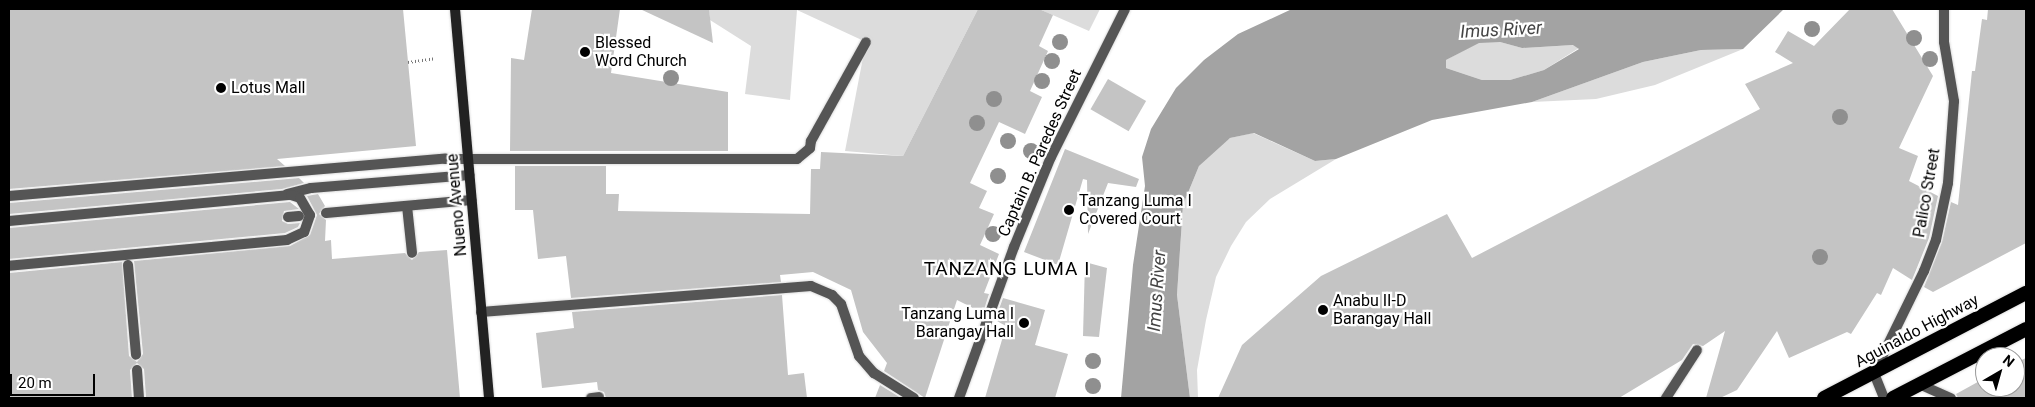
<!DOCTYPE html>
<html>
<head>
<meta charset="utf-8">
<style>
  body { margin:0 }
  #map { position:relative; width:2035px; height:407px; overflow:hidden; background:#fff; font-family:Roboto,sans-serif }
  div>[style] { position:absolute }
  .green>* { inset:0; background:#dcdcdc }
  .water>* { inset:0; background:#a3a3a3 }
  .building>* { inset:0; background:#c4c4c4; transform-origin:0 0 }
  .path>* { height:3px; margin-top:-1.5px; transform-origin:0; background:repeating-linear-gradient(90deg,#777 0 1px,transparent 0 3.5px) }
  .roads { filter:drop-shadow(0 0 1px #dbdbdb) drop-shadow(0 0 1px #dbdbdb) }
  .service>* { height:10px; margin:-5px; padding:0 5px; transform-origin:5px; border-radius:5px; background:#555 }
  .minor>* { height:10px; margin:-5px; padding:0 5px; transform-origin:5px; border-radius:5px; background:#555 }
  .tertiary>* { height:10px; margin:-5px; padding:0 5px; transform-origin:5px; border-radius:5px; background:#555 }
  .secondary>* { height:10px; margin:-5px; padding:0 5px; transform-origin:5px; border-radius:5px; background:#222 }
  .trunk>* { height:14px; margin:-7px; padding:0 7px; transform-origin:7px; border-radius:7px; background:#000 }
  .trees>* { width:16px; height:16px; margin:-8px; border-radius:50%; background:#8f8f8f }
  .dots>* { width:14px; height:14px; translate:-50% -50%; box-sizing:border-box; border:2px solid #fff; border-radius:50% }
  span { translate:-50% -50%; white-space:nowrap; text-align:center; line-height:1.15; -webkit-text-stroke:4.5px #fff; paint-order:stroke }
  .poi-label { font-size:16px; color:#000 }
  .left { translate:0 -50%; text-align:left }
  .right { translate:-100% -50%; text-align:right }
  .street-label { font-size:16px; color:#000 }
  .water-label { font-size:18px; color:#444; font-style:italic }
  .quarter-label { font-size:19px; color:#000; letter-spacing:1px }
  .frame { position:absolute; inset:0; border:10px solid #000; pointer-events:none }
  .north { position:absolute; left:1975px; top:347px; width:50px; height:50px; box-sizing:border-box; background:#fff; border:1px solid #999; border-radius:50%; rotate:38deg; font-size:14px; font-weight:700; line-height:20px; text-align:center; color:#000 }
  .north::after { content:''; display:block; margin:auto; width:18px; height:22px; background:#000; clip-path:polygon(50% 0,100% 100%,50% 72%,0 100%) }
  .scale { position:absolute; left:10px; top:374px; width:85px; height:22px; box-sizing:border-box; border:2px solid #000; border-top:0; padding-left:6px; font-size:15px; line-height:18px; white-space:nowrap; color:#000; -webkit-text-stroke:4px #fff; paint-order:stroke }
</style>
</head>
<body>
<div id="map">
  <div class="green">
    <div style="clip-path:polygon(709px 9px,978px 9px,903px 156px,845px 151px,866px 42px,797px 10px,790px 100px,745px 94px,751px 46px,710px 20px)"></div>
    <div style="clip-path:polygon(1039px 9px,1100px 9px,1089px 31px)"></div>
    <div style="clip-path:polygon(1479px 42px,1500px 42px,1522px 48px,1574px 45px,1579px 48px,1544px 70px,1510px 80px,1482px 80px,1446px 68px,1446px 60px)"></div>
    <div style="clip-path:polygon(1743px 49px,1655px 85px,1596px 99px,1532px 102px,1643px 62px,1701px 50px)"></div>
    <div style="clip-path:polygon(1253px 133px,1315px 161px,1336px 159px,1270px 199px,1246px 222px,1231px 246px,1216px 277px,1206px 320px,1197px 370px,1198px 398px,1190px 398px,1177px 295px,1183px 205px,1199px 166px,1214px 149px,1230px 138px)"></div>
  </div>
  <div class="water">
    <div style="clip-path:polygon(evenodd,1292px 9px,1784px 9px,1743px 49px,1701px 50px,1643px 62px,1532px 102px,1432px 120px,1336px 159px,1315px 161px,1254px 133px,1230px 138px,1199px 166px,1183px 205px,1177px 295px,1190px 398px,1121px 398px,1133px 265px,1145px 186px,1142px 157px,1151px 129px,1176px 88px,1204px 60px,1238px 34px,1292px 9px,1500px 42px,1522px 48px,1573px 45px,1579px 49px,1544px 70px,1510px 80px,1482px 80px,1446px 68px,1446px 60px,1479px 43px,1500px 42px)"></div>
  </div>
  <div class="building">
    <div style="clip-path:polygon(9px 9px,403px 9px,416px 146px,277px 159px,285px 166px,9px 189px)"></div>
    <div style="clip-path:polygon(532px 9px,620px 9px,611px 73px,728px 92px,728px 151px,510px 151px,511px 58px,524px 60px)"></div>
    <div style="clip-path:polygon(640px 9px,709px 9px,713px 43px)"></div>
    <div style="clip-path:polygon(978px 9px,1039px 9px,1053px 15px,1039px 46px,1048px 51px,1030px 91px,1042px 97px,1025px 134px,999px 122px,970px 183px,987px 191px,979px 208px,994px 214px,980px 245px,999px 254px,984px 293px,989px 294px,983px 313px,957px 300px,925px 398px,884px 371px,887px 363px,863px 332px,851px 290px,813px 272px,780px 275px,781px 282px,571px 298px,566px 256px,538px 259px,533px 210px,515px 210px,515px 166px,606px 166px,606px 194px,619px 194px,618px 211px,810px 214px,811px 169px,820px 169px,821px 152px,903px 156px)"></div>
    <div style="clip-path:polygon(1850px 9px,1892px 9px,1933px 76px,1899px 148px,1918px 156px,1909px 181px,1938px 196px,1929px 238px,1912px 280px,1893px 268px,1881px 295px,1877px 293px,1851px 334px,1847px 332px,1789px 358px,1777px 331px,1737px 390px,1720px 398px,1706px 398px,1725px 331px,1703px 346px,1693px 344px,1682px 360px,1619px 398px,1218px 398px,1242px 345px,1321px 276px,1447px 214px,1472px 258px,1760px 109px,1745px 84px,1793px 63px,1775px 52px,1788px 31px,1814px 46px)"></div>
    <div style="clip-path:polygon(1988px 9px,2026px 9px,2026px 243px,1933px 292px,1924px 287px,1942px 242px,1951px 202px,1958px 205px,1972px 71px,1975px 71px,1982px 19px,1987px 20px)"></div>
    <div style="left:1108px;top:79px;width:44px;height:35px;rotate:30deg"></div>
    <div style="clip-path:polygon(1065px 149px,1139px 179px,1136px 187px,1108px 183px,1088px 234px,1087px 180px,1083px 179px,1058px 265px,1024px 252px)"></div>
    <div style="clip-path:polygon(299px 178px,304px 183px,282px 189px,9px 214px,9px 203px)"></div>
    <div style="clip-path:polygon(318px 194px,325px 206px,319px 214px,326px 220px,325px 241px,331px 240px,332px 259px,405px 253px,412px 260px,419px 252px,447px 250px,460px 398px,146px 398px,144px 369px,137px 363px,130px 370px,132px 398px,9px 398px,9px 273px,122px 262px,129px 356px,137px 362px,143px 354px,134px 261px,290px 246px,310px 235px,317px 215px,307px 196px)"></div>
    <div style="clip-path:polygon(290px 202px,299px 209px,284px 211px,282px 221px,288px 224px,300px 223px,298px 227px,285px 233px,9px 259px,9px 228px)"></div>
    <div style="clip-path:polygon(1085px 262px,1107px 268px,1099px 337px,1083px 336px)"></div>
    <div style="clip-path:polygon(782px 295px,788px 375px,804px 373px,807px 398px,606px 398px,604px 392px,598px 390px,597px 382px,542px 388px,536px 333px,574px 328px,572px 312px)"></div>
    <div style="clip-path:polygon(1003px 298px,1045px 310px,1035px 345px,1068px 354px,1055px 398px,985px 398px,1006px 326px,995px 320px)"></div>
    <div style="clip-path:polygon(2026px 358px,2026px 398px,1958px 398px,1956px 394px,1985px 378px,1985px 387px,2015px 387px,2015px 363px)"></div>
    <div style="clip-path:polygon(880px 385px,901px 398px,875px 398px)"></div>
  </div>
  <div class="path">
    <div style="left:408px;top:62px;width:27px;rotate:-8deg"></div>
  </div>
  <div class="roads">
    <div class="service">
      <div style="left:287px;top:194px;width:25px;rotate:-14deg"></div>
      <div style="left:311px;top:188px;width:159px;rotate:-4.7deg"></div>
      <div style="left:9px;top:196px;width:438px;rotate:-4.9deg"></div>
      <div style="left:445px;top:159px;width:352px"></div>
      <div style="left:797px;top:159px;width:17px;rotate:-40deg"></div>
      <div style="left:810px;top:148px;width:7px;rotate:-82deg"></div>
      <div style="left:811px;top:141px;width:113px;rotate:-60.9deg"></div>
      <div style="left:407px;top:206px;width:47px;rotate:83.9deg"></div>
      <div style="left:326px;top:213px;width:146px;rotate:-5.1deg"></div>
      <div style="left:288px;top:217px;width:11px;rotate:-5deg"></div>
      <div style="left:9px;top:221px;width:283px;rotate:-5.3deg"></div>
      <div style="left:291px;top:195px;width:9px;rotate:18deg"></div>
      <div style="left:300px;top:198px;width:20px;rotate:60deg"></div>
      <div style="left:310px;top:215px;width:18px;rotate:109deg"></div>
      <div style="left:304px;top:232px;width:19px;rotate:155deg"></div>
      <div style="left:287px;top:240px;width:279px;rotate:174.7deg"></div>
      <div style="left:128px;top:265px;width:90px;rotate:84.9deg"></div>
      <div style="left:481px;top:312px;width:331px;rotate:-4.5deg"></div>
      <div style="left:811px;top:286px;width:23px;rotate:23deg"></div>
      <div style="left:832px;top:295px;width:13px;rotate:45deg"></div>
      <div style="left:841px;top:304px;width:55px;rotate:70.9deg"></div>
      <div style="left:859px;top:356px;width:23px;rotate:49deg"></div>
      <div style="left:874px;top:373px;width:47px;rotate:32deg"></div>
      <div style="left:137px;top:370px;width:28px;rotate:86deg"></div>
      <div style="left:1919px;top:384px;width:35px;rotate:24deg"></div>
      <div style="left:591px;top:398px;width:8px;rotate:-7deg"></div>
      <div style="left:1666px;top:398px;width:57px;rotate:-57.1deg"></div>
    </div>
    <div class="minor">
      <div style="left:959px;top:398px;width:161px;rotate:-70deg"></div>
      <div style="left:1014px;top:247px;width:97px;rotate:-67.7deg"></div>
      <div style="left:1051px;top:157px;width:165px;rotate:-63.4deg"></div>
    </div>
    <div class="tertiary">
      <div style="left:1884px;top:398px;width:27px;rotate:-112deg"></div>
      <div style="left:1874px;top:373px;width:114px;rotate:-63.9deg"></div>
      <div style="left:1924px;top:271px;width:33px;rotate:-69deg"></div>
      <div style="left:1936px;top:240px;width:58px;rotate:-78.1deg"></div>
      <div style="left:1948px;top:183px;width:82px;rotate:-85.8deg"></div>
      <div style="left:1954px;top:101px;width:60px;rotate:-99.6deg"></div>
      <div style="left:1944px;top:42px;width:33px;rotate:-90deg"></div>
    </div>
    <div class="secondary">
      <div style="left:455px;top:9px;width:390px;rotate:85deg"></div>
    </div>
    <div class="trunk">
      <div style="left:1824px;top:398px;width:228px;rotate:-27.5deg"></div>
      <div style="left:1893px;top:398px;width:150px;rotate:-27.4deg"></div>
    </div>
  </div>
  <div class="trees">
    <div style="left:1812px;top:29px"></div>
    <div style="left:1914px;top:38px"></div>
    <div style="left:1060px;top:42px"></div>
    <div style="left:1930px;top:59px"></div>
    <div style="left:1052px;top:61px"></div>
    <div style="left:671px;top:78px"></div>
    <div style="left:1042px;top:81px"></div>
    <div style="left:994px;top:99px"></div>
    <div style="left:1840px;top:117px"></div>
    <div style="left:977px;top:123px"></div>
    <div style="left:1008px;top:141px"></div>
    <div style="left:1031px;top:151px"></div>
    <div style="left:998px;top:176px"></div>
    <div style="left:993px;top:234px"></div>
    <div style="left:1820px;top:257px"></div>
    <div style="left:1093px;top:361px"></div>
    <div style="left:1093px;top:386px"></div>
  </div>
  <div class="dots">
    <div style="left:585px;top:52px;background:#000"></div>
    <div style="left:221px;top:88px;background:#000"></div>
    <div style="left:1069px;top:210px;background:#000"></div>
    <div style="left:1323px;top:310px;background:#000"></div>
    <div style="left:1024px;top:323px;background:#000"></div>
  </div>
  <div class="poi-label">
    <span class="left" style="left:595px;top:52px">Blessed<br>Word Church</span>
    <span class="left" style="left:231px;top:88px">Lotus Mall</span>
    <span class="left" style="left:1079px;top:210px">Tanzang Luma I<br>Covered Court</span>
    <span class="left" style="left:1333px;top:310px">Anabu II-D<br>Barangay Hall</span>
    <span class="right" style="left:1014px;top:323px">Tanzang Luma I<br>Barangay Hall</span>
  </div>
  <div class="street-label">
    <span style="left:1040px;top:153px;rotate:-66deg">Captain B. Paredes Street</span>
    <span style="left:1927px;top:193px;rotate:-80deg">Palico Street</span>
    <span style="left:457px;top:205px;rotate:-95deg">Nueno Avenue</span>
    <span style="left:1917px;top:331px;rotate:-28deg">Aguinaldo Highway</span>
  </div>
  <div class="water-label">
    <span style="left:1501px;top:30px;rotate:-3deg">Imus River</span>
    <span style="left:1157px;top:291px;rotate:-86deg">Imus River</span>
  </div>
  <div class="quarter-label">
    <span style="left:1007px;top:269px">TANZANG LUMA I</span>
  </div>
  <div class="frame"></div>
  <div class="north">N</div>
  <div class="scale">20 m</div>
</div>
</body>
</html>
